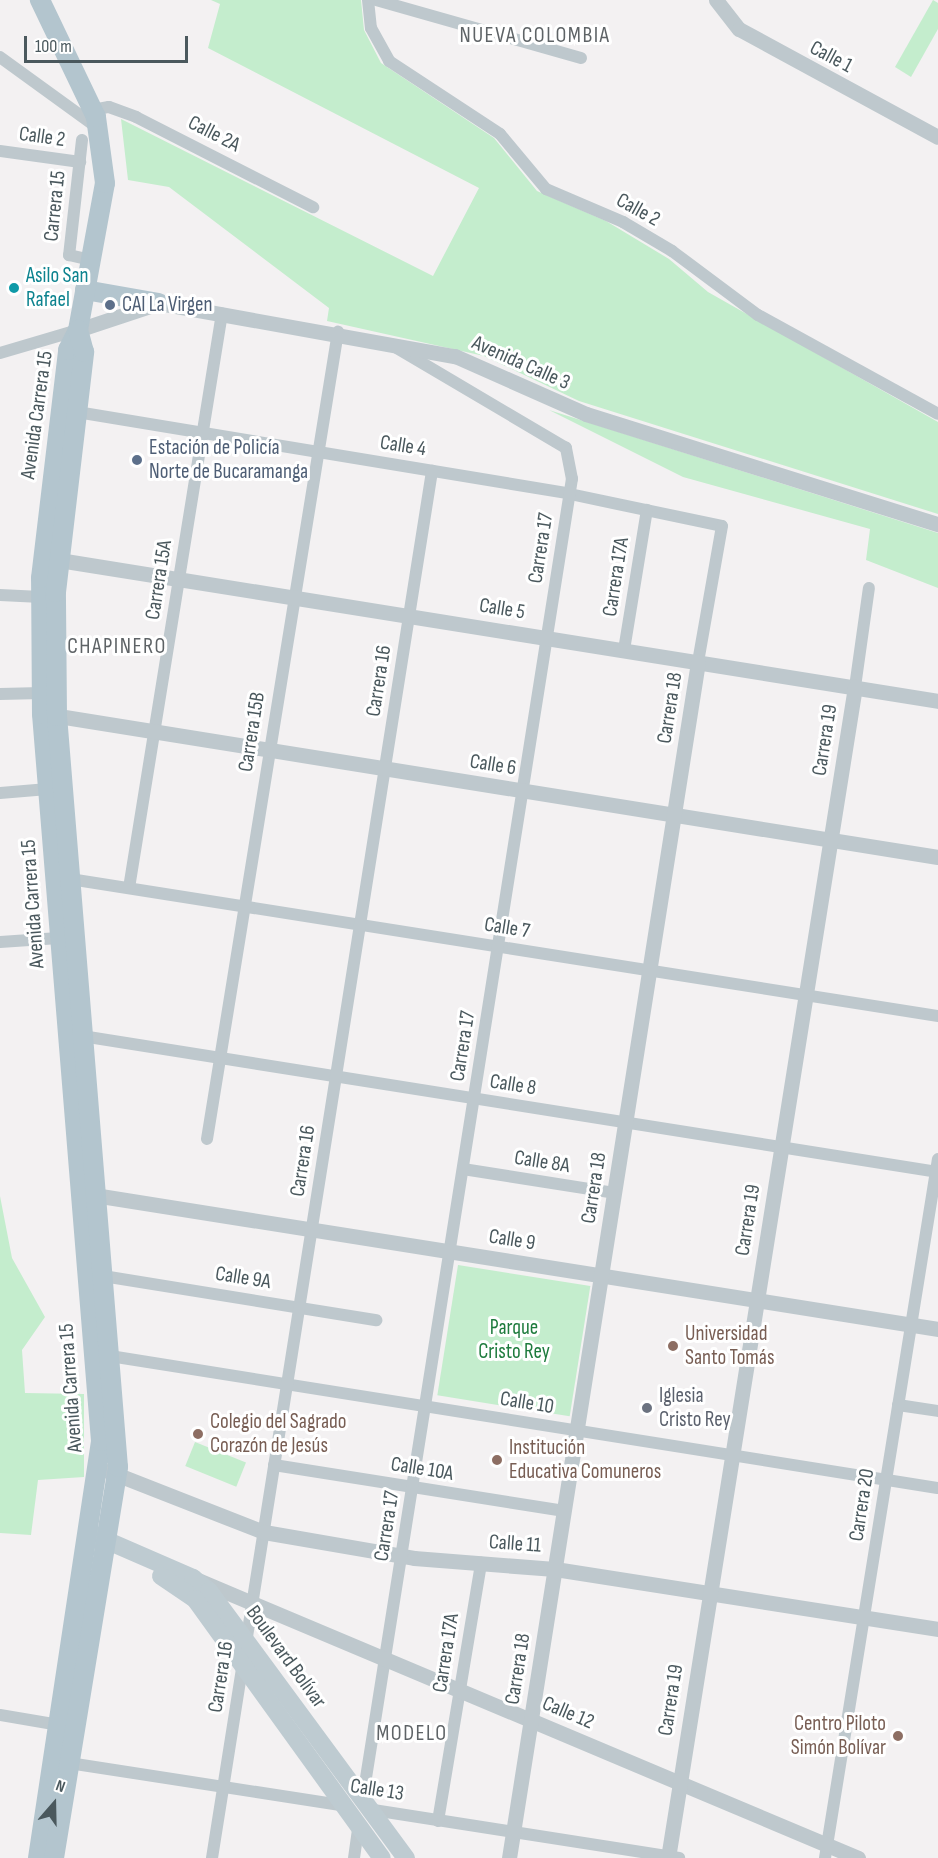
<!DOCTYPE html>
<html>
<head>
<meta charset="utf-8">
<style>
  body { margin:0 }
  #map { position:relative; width:938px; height:1858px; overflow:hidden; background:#f3f1f2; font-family:"Sofia Sans Condensed",sans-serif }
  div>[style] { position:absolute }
  .green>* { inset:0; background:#c4edcd; transform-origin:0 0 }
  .minor>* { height:12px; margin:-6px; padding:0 6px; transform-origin:6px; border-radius:6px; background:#bec8cd }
  .tertiary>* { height:15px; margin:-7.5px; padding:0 7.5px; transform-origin:7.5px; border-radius:7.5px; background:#bec8cd }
  .secondary>* { height:18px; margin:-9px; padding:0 9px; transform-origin:9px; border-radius:9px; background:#becbd1 }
  .primary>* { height:20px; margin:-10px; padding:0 10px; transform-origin:10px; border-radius:10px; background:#b3c5ce }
  .dots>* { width:16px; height:16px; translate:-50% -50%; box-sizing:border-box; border:3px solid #fff; border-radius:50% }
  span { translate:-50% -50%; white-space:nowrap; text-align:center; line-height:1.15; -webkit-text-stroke:6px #fff; paint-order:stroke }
  .street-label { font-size:21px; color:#4a585d }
  .culture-label { font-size:21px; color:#0d838f }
  .left { translate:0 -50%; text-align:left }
  .service-label { font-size:21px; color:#4e5e75 }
  .park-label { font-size:21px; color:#1e7b3d }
  .education-label { font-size:21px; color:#785e54 }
  .right { translate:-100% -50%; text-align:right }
  .worship-label { font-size:21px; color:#5b616d }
  .neighbourhood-label { font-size:22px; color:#5e6366; letter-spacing:1.5px }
  .north { position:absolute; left:24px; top:1774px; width:60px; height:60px; -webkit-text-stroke:4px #fff; paint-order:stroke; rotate:20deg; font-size:16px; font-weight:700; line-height:24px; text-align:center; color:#4a585d }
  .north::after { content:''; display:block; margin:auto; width:21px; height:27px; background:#4a585d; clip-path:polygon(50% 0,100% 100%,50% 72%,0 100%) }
  .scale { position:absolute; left:24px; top:36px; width:164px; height:27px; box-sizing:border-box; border:3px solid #4a585d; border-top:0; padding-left:8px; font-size:18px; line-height:21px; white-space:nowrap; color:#4a585d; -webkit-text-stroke:4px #fff; paint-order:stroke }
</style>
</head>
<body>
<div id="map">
  <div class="green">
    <div style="clip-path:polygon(211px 0,361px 0,364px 30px,381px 63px,494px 138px,537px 191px,606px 221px,669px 259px,708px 292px,938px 422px,938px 514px,579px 401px,484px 356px,327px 321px,329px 308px,169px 187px,128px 180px,121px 119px,433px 276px,479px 188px,208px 48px,220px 4px)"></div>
    <div style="clip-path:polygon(933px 0,938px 3px,938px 29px,911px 77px,895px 67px)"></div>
    <div style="clip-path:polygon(549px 410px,938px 533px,938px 588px,866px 560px,870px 529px,683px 477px)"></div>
    <div style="clip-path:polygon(0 1196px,12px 1258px,45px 1317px,22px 1350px,25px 1393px,84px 1394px,84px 1477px,38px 1480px,31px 1535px,0 1533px)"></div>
    <div style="left:458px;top:1265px;width:134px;height:132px;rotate:9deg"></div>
    <div style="left:195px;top:1442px;width:55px;height:26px;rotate:22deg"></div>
  </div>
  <div class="minor">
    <div style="left:368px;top:0;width:28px;rotate:84deg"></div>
    <div style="left:371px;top:28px;width:38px;rotate:61deg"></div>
    <div style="left:389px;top:61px;width:133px;rotate:33.3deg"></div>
    <div style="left:500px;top:134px;width:72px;rotate:50.1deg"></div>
    <div style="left:546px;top:189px;width:84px;rotate:23.2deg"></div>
    <div style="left:623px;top:222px;width:57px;rotate:30.6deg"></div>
    <div style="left:672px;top:251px;width:107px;rotate:36.7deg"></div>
    <div style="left:758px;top:315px;width:205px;rotate:28.8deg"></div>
    <div style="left:376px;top:0;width:213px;rotate:15.8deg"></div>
    <div style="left:0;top:57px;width:122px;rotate:36deg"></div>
    <div style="left:93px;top:110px;width:16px;rotate:-11deg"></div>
    <div style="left:109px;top:107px;width:29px;rotate:20deg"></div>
    <div style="left:136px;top:117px;width:199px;rotate:27deg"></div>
    <div style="left:82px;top:140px;width:116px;rotate:96.4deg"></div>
    <div style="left:69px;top:255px;width:23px;rotate:13deg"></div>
    <div style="left:0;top:151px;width:81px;rotate:7.8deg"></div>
    <div style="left:0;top:353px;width:81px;rotate:-16.4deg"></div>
    <div style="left:77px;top:412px;width:500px;rotate:9.4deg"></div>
    <div style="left:570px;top:494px;width:155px;rotate:11.9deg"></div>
    <div style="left:722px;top:526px;width:138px;rotate:100deg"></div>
    <div style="left:0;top:595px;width:41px;rotate:2.8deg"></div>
    <div style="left:624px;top:650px;width:142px;rotate:-80.7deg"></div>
    <div style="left:855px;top:687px;width:100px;rotate:-82deg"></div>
    <div style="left:0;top:694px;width:42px;rotate:-1.4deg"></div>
    <div style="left:0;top:793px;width:48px;rotate:-4.8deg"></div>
    <div style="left:70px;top:879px;width:879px;rotate:8.97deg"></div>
    <div style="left:129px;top:888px;width:582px;rotate:-80.81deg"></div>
    <div style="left:0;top:942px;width:59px;rotate:-3.9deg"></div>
    <div style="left:82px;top:1036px;width:867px;rotate:9.03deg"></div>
    <div style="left:207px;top:1139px;width:818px;rotate:-80.78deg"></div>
    <div style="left:463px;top:1169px;width:153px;rotate:9deg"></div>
    <div style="left:103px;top:1276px;width:277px;rotate:9.2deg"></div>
    <div style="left:110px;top:1356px;width:838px;rotate:9.06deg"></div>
    <div style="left:898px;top:1405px;width:40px;rotate:8.5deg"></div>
    <div style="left:274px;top:1465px;width:294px;rotate:9deg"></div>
    <div style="left:246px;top:1643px;width:1187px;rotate:-80.98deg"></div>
    <div style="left:0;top:1715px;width:60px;rotate:9.6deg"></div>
    <div style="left:69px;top:1763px;width:281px;rotate:8.8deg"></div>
    <div style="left:362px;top:1803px;width:1341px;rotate:-80.99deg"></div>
    <div style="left:572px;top:479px;width:32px;rotate:-101deg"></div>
    <div style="left:566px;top:448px;width:196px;rotate:-149.4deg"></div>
    <div style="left:367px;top:1809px;width:316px;rotate:8.9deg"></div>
    <div style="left:438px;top:1821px;width:262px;rotate:-80.5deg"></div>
    <div style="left:212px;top:1858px;width:197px;rotate:-81deg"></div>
    <div style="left:354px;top:1858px;width:34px;rotate:-82deg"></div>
    <div style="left:825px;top:1858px;width:708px;rotate:-80.82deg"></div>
  </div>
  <div class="tertiary">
    <div style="left:716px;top:0;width:37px;rotate:52deg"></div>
    <div style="left:739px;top:29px;width:226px;rotate:28.5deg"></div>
    <div style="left:78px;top:330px;width:85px;rotate:-18.4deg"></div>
    <div style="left:159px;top:303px;width:301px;rotate:10.2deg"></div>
    <div style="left:455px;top:356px;width:143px;rotate:23.9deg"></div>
    <div style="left:586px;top:414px;width:369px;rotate:17.4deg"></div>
    <div style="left:59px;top:560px;width:890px;rotate:9.11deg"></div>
    <div style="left:46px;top:714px;width:903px;rotate:9.11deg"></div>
    <div style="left:88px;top:1194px;width:861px;rotate:9.02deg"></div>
    <div style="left:108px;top:1471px;width:168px;rotate:21.4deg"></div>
    <div style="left:264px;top:1532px;width:152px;rotate:9.8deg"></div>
    <div style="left:414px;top:1558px;width:141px;rotate:4.5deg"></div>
    <div style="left:555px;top:1569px;width:388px;rotate:8.9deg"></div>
    <div style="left:200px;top:1581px;width:714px;rotate:22.83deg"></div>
    <div style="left:509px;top:1858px;width:1211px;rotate:-81.02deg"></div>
    <div style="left:668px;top:1858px;width:1186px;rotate:-80.93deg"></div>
  </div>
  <div class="secondary">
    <div style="left:94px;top:1535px;width:108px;rotate:23.5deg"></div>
    <div style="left:193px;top:1578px;width:21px;rotate:39deg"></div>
    <div style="left:209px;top:1591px;width:332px;rotate:53.6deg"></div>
    <div style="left:161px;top:1576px;width:41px;rotate:34.1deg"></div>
    <div style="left:195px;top:1599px;width:319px;rotate:54.2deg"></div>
  </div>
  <div class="primary">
    <div style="left:85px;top:290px;width:75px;rotate:10deg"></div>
    <div style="left:38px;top:1858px;width:422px;rotate:-81.4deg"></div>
    <div style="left:101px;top:1441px;width:729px;rotate:-94.64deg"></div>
    <div style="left:42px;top:714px;width:136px;rotate:-90.4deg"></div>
    <div style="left:41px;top:578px;width:230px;rotate:-83.2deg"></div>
    <div style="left:68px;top:350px;width:22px;rotate:-63deg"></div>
    <div style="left:78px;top:330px;width:149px;rotate:-79.6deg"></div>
    <div style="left:105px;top:183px;width:67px;rotate:-97.8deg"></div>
    <div style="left:96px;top:117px;width:130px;rotate:-115.6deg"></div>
    <div style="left:54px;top:1858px;width:396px;rotate:-80.7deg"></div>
    <div style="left:118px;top:1467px;width:753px;rotate:-94.64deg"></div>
    <div style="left:57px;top:716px;width:124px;rotate:-90.5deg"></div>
    <div style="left:56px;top:592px;width:242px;rotate:-83.3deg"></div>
    <div style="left:84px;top:352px;width:23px;rotate:-105deg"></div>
  </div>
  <div class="dots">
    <div style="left:14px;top:288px;background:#0f9aa8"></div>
    <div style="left:110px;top:305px;background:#5c6f8a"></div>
    <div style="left:137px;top:460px;background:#5c6f8a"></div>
    <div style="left:673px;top:1346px;background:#8d6e63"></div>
    <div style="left:647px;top:1408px;background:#6b7280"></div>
    <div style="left:198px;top:1434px;background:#8d6e63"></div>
    <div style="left:497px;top:1460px;background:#8d6e63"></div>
    <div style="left:898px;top:1736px;background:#8d6e63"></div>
  </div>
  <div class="street-label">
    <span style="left:831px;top:57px;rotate:28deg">Calle 1</span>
    <span style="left:214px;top:134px;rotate:27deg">Calle 2A</span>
    <span style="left:42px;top:137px;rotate:8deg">Calle 2</span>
    <span style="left:55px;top:206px;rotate:-84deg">Carrera 15</span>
    <span style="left:638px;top:210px;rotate:29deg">Calle 2</span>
    <span style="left:521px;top:363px;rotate:24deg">Avenida Calle 3</span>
    <span style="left:37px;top:415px;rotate:-82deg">Avenida Carrera 15</span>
    <span style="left:403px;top:446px;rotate:9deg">Calle 4</span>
    <span style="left:541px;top:548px;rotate:-81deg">Carrera 17</span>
    <span style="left:616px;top:577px;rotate:-81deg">Carrera 17A</span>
    <span style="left:159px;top:580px;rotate:-81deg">Carrera 15A</span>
    <span style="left:502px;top:609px;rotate:9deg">Calle 5</span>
    <span style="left:379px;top:681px;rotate:-81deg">Carrera 16</span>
    <span style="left:670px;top:708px;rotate:-81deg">Carrera 18</span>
    <span style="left:252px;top:732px;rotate:-81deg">Carrera 15B</span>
    <span style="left:825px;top:740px;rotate:-81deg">Carrera 19</span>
    <span style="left:493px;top:765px;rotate:9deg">Calle 6</span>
    <span style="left:33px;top:904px;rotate:-94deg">Avenida Carrera 15</span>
    <span style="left:507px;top:928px;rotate:9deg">Calle 7</span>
    <span style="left:463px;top:1046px;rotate:-81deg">Carrera 17</span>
    <span style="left:513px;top:1085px;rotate:9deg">Calle 8</span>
    <span style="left:303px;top:1161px;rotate:-81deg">Carrera 16</span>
    <span style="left:542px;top:1162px;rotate:9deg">Calle 8A</span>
    <span style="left:594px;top:1188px;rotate:-81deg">Carrera 18</span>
    <span style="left:748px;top:1220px;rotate:-81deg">Carrera 19</span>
    <span style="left:512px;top:1240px;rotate:9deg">Calle 9</span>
    <span style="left:243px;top:1278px;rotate:9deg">Calle 9A</span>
    <span style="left:71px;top:1388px;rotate:-94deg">Avenida Carrera 15</span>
    <span style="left:527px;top:1403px;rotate:9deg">Calle 10</span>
    <span style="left:422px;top:1469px;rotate:9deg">Calle 10A</span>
    <span style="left:862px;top:1505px;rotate:-81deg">Carrera 20</span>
    <span style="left:387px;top:1526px;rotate:-81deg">Carrera 17</span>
    <span style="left:515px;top:1544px;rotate:4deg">Calle 11</span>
    <span style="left:446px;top:1653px;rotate:-81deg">Carrera 17A</span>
    <span style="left:286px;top:1657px;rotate:54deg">Boulevard Bolívar</span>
    <span style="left:518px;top:1669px;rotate:-81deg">Carrera 18</span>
    <span style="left:221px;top:1677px;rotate:-81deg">Carrera 16</span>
    <span style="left:671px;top:1700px;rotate:-81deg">Carrera 19</span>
    <span style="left:568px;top:1713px;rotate:23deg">Calle 12</span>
    <span style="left:377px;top:1790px;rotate:9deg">Calle 13</span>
  </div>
  <div class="culture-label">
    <span class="left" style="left:26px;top:288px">Asilo San<br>Rafael</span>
  </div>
  <div class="service-label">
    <span class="left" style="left:122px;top:305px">CAI La Virgen</span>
    <span class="left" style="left:149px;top:460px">Estación de Policía<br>Norte de Bucaramanga</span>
  </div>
  <div class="park-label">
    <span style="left:514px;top:1340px">Parque<br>Cristo Rey</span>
  </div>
  <div class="education-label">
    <span class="left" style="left:685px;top:1346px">Universidad<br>Santo Tomás</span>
    <span class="left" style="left:210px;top:1434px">Colegio del Sagrado<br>Corazón de Jesús</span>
    <span class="left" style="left:509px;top:1460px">Institución<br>Educativa Comuneros</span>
    <span class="right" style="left:886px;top:1736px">Centro Piloto<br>Simón Bolívar</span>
  </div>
  <div class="worship-label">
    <span class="left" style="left:659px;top:1408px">Iglesia<br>Cristo Rey</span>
  </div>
  <div class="neighbourhood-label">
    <span style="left:535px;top:36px">NUEVA COLOMBIA</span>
    <span style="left:117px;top:647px">CHAPINERO</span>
    <span style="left:412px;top:1734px">MODELO</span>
  </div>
  <div class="north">N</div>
  <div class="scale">100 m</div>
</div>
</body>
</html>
